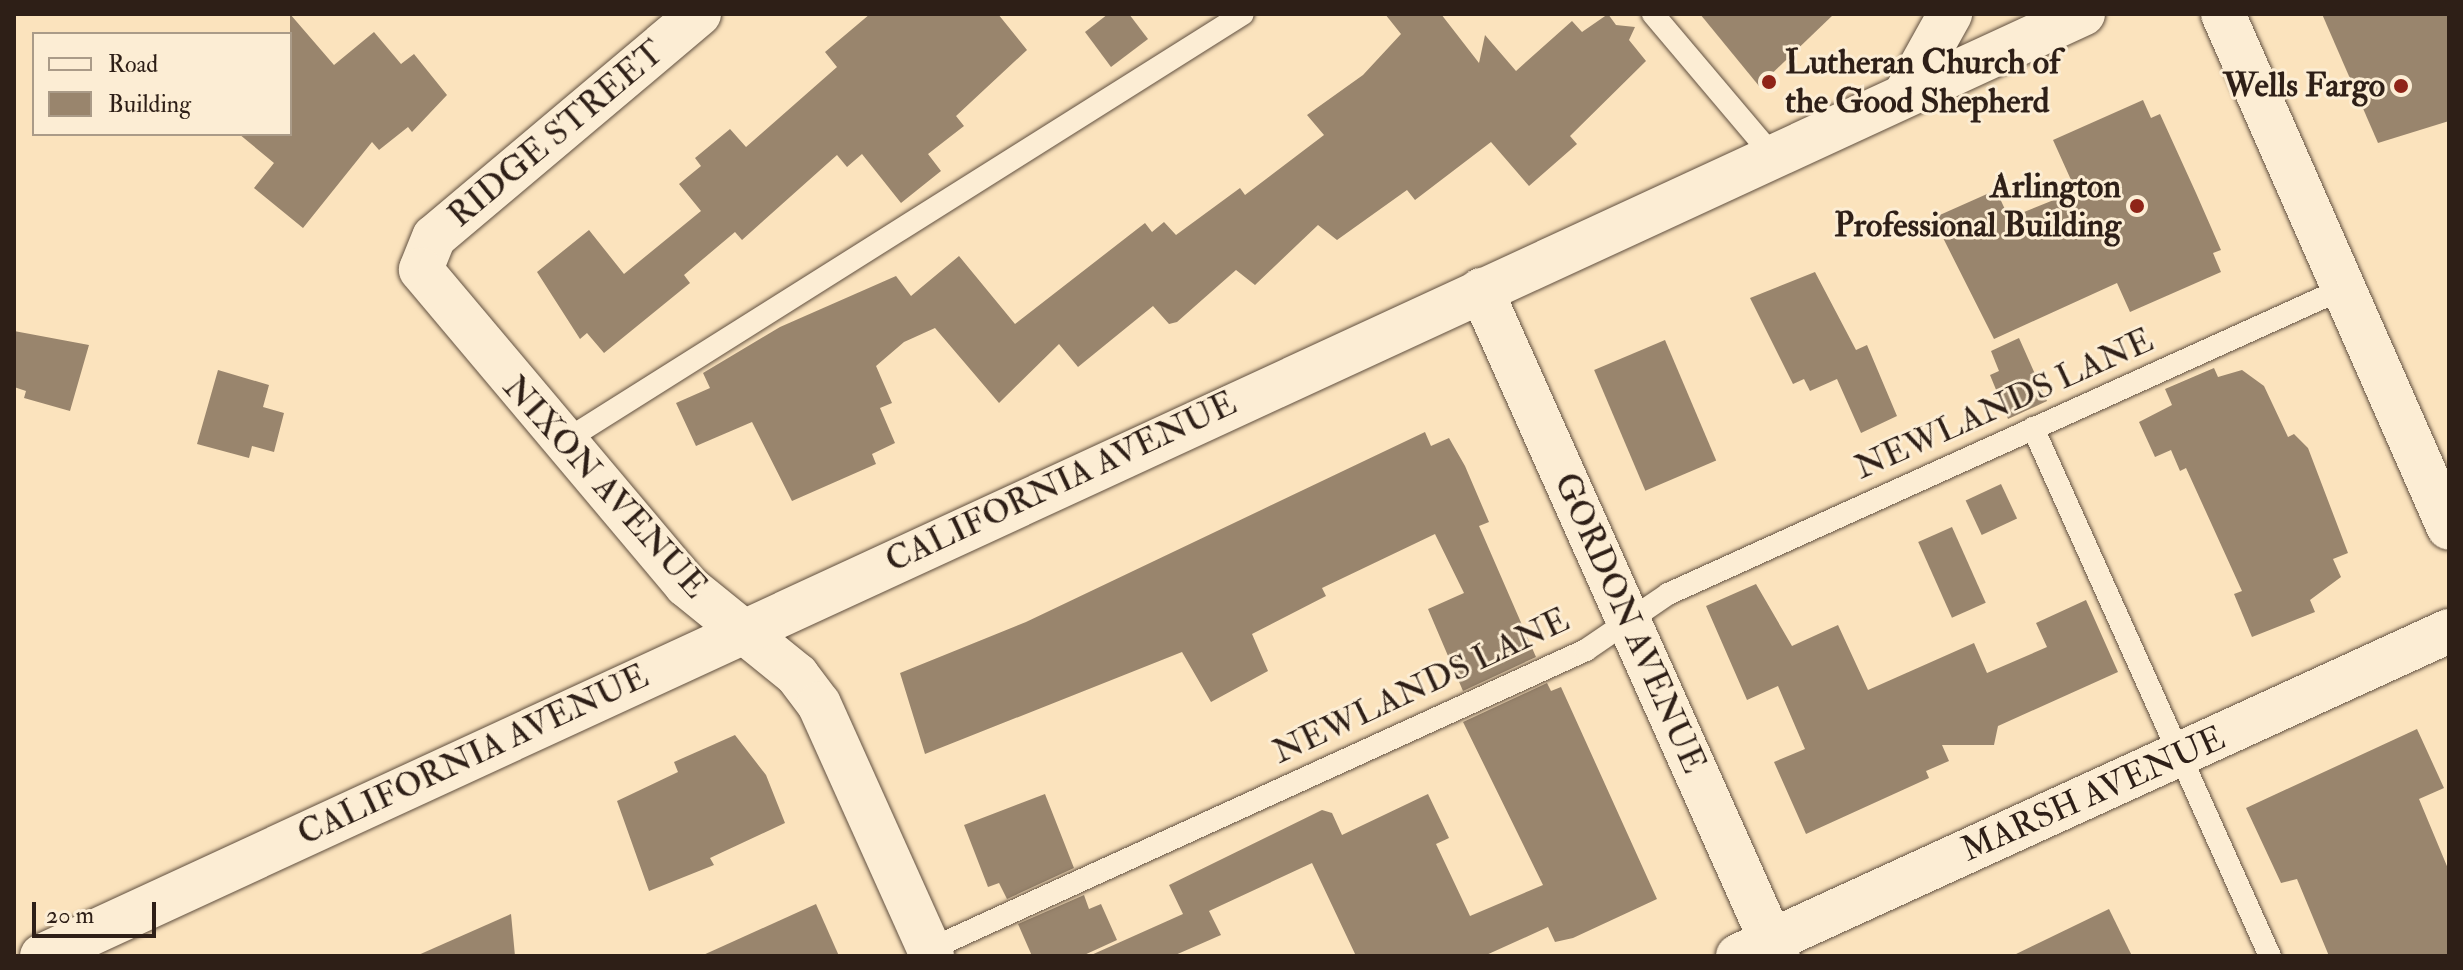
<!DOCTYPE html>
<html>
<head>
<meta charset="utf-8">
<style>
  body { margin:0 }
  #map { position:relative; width:2463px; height:970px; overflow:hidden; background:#fbe3bd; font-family:"IM FELL Double Pica",serif }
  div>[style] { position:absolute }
  .building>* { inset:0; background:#99856d; transform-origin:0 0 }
  .roads { filter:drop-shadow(0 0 2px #615040) drop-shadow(0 0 2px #615040) }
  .service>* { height:22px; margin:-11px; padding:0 11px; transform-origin:11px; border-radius:11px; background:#fcedd4 }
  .minor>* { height:44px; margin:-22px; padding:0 22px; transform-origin:22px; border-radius:22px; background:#fcedd4 }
  .secondary>* { height:44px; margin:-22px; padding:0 22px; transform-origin:22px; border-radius:22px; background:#fcedd4 }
  .dots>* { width:22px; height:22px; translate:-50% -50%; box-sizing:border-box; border:4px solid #fcedd4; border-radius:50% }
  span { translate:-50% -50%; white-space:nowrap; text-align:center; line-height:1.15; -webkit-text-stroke:6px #fcedd4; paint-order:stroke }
  .poi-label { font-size:34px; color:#2e1f17; font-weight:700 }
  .left { translate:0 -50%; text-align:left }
  .right { translate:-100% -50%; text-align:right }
  .street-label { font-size:34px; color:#2e1f17 }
  .frame { position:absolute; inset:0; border:16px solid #2e1f17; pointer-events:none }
  .legend { position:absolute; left:32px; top:32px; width:260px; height:104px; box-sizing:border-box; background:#fcedd4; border:2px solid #aa9b88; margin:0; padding:10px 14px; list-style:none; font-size:24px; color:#2e1f17 }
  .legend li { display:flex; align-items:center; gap:16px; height:40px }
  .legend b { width:40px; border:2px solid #aa9b88 }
  .scale { position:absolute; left:32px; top:902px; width:124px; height:36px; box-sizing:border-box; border:4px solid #2e1f17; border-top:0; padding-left:10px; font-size:24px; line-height:28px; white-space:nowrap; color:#2e1f17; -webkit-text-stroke:6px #fcedd4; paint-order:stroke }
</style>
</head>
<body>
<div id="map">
  <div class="building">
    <div style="clip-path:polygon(290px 14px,334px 65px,374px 32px,401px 64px,414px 54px,447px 95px,412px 132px,408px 127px,379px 150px,372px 142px,303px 228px,254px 188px,274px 163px,239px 134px,290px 134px)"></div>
    <div style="clip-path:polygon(870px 14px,998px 14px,1027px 50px,956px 116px,964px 126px,928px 154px,941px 171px,901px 203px,862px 154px,847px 167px,837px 155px,742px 240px,735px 232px,684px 275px,690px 283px,604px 353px,587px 333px,580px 339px,537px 272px,589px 230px,624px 274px,701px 211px,679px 184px,701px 166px,695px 158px,730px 129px,746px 147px,837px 67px,825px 52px)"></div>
    <div style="clip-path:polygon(1108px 14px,1129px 14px,1148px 39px,1111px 67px,1085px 32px)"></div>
    <div style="clip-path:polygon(1385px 14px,1441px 14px,1479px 63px,1485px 35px,1516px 71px,1572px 21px,1582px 32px,1608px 14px,1616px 25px,1635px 27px,1629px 40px,1646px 61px,1570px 136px,1577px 144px,1529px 186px,1491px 142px,1415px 200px,1407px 190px,1337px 240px,1318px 225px,1255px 285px,1236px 270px,1177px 322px,1169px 324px,1153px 306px,1078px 367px,1059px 344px,999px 403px,935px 328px,904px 342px,876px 366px,892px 403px,880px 408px,895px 443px,872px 454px,876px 464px,792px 501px,752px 422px,696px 446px,676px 403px,710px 388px,703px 373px,780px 327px,896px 276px,911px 296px,959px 256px,1015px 324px,1145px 223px,1152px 232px,1164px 222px,1176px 235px,1240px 188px,1245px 195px,1324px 135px,1307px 115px,1363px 75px,1401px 34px)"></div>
    <div style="clip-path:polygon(1700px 14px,1834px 14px,1759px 86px)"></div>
    <div style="clip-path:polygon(2322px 14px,2449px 14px,2449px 121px,2378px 143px)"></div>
    <div style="clip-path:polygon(2143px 100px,2151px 118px,2160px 114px,2196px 193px,2221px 250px,2213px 253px,2221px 272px,2130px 312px,2117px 283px,1994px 339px,1933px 218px,1996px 190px,2009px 218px,2076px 191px,2053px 140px)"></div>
    <div style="clip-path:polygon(1815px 272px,1856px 350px,1867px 345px,1897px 416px,1861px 433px,1837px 379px,1810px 391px,1804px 379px,1793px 384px,1750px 298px)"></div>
    <div style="clip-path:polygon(14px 331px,89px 345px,70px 411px,24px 398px,26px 391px,14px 387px)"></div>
    <div style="clip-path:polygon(2019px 338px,2047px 401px,2008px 419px,1990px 375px,1999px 371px,1991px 351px)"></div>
    <div style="left:1665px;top:340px;width:131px;height:77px;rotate:67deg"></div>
    <div style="clip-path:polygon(2214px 368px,2218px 377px,2242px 370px,2264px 386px,2288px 437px,2294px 434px,2308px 448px,2348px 553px,2333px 559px,2341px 577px,2310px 600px,2315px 612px,2252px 637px,2234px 594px,2242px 591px,2186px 468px,2180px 471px,2171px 450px,2155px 457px,2139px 422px,2172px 405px,2165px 389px)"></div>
    <div style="clip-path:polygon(218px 370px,269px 385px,263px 407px,284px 413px,274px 452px,252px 446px,249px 458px,197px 444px)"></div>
    <div style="clip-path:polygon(1425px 432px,1431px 446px,1449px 438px,1465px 466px,1489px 522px,1479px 526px,1536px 657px,1463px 691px,1428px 609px,1464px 593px,1435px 534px,1322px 588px,1326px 596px,1252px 634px,1268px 671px,1211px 702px,1182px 652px,925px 754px,900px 673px,1026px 622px)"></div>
    <div style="left:2001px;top:484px;width:38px;height:39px;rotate:65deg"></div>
    <div style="left:1952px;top:527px;width:83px;height:37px;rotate:66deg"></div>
    <div style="clip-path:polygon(1756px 584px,1792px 646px,1838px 625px,1868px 690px,1974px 643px,1987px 673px,2047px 647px,2036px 623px,2086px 600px,2118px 672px,1998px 726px,1994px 745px,1942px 745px,1949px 761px,1926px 771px,1929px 778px,1806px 834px,1774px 762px,1805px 749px,1778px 686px,1747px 700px,1706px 606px)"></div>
    <div style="clip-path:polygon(1547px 683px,1551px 691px,1561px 687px,1657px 899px,1573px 938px,1555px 942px,1548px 927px,1484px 956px,1356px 956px,1312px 863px,1209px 911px,1221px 935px,1173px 956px,1089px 956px,1183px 914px,1169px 885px,1322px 810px,1332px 813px,1342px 835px,1428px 794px,1449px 838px,1436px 844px,1470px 916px,1543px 885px,1463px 722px)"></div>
    <div style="clip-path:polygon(2417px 729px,2444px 788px,2419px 799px,2449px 871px,2449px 956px,2329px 956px,2297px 879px,2281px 883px,2246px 808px)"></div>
    <div style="clip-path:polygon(735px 735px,766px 775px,785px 823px,710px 858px,714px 865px,649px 891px,617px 801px,678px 772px,674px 762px)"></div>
    <div style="clip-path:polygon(1045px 794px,1074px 868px,1007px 899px,999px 883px,988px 887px,964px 825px)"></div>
    <div style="clip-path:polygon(1084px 895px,1089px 909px,1101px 904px,1117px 940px,1082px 956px,1032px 956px,1018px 924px)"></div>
    <div style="clip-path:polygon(816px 904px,839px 956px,701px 956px)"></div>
    <div style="clip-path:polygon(2109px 909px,2132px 956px,2012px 956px)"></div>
    <div style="clip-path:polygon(511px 914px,515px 956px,416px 956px)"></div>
  </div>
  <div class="roads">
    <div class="service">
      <div style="left:1653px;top:14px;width:185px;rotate:49.8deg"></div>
      <div style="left:2033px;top:428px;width:579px;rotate:65.83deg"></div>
      <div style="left:563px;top:442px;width:803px;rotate:-32.19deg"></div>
      <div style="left:924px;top:952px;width:728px;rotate:-24.52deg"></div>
      <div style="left:1586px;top:650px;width:99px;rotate:-34.3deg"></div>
      <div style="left:1668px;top:594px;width:740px;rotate:-24.35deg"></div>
    </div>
    <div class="minor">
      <div style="left:699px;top:14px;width:346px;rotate:139.9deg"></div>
      <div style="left:434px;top:237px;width:35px;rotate:112deg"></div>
      <div style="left:421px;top:270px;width:412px;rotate:49.9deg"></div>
      <div style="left:686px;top:585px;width:143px;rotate:39deg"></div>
      <div style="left:797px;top:675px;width:36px;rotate:53deg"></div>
      <div style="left:819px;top:704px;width:276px;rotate:65.8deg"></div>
      <div style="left:1481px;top:290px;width:729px;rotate:65.97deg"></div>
      <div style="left:1738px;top:956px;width:782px;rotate:-24.57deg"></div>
    </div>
    <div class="secondary">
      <div style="left:2223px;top:14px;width:561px;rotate:66.27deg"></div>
      <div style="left:1905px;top:95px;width:93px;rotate:-60.9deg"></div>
      <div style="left:42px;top:956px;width:2248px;rotate:-24.78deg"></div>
    </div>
  </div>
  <div class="dots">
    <div style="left:1769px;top:82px;background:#8f2418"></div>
    <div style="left:2401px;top:86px;background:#8f2418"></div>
    <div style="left:2137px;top:206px;background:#8f2418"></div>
  </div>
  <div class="poi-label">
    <span class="left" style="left:1785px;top:82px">Lutheran Church of<br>the Good Shepherd</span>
    <span class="right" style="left:2385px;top:86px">Wells Fargo</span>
    <span class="right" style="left:2121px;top:206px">Arlington<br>Professional Building</span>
  </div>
  <div class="street-label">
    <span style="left:556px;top:134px;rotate:-40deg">RIDGE STREET</span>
    <span style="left:2004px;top:404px;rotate:-24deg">NEWLANDS LANE</span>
    <span style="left:1061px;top:482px;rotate:-25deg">CALIFORNIA AVENUE</span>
    <span style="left:605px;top:487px;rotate:48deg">NIXON AVENUE</span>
    <span style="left:1630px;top:623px;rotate:66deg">GORDON AVENUE</span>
    <span style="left:1421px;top:686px;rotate:-25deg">NEWLANDS LANE</span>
    <span style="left:473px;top:755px;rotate:-25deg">CALIFORNIA AVENUE</span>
    <span style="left:2093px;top:794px;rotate:-24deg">MARSH AVENUE</span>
  </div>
  <div class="frame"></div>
  <ul class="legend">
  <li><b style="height:10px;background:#fcedd4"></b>Road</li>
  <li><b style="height:22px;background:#99856d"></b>Building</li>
  </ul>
  <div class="scale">20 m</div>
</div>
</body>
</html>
